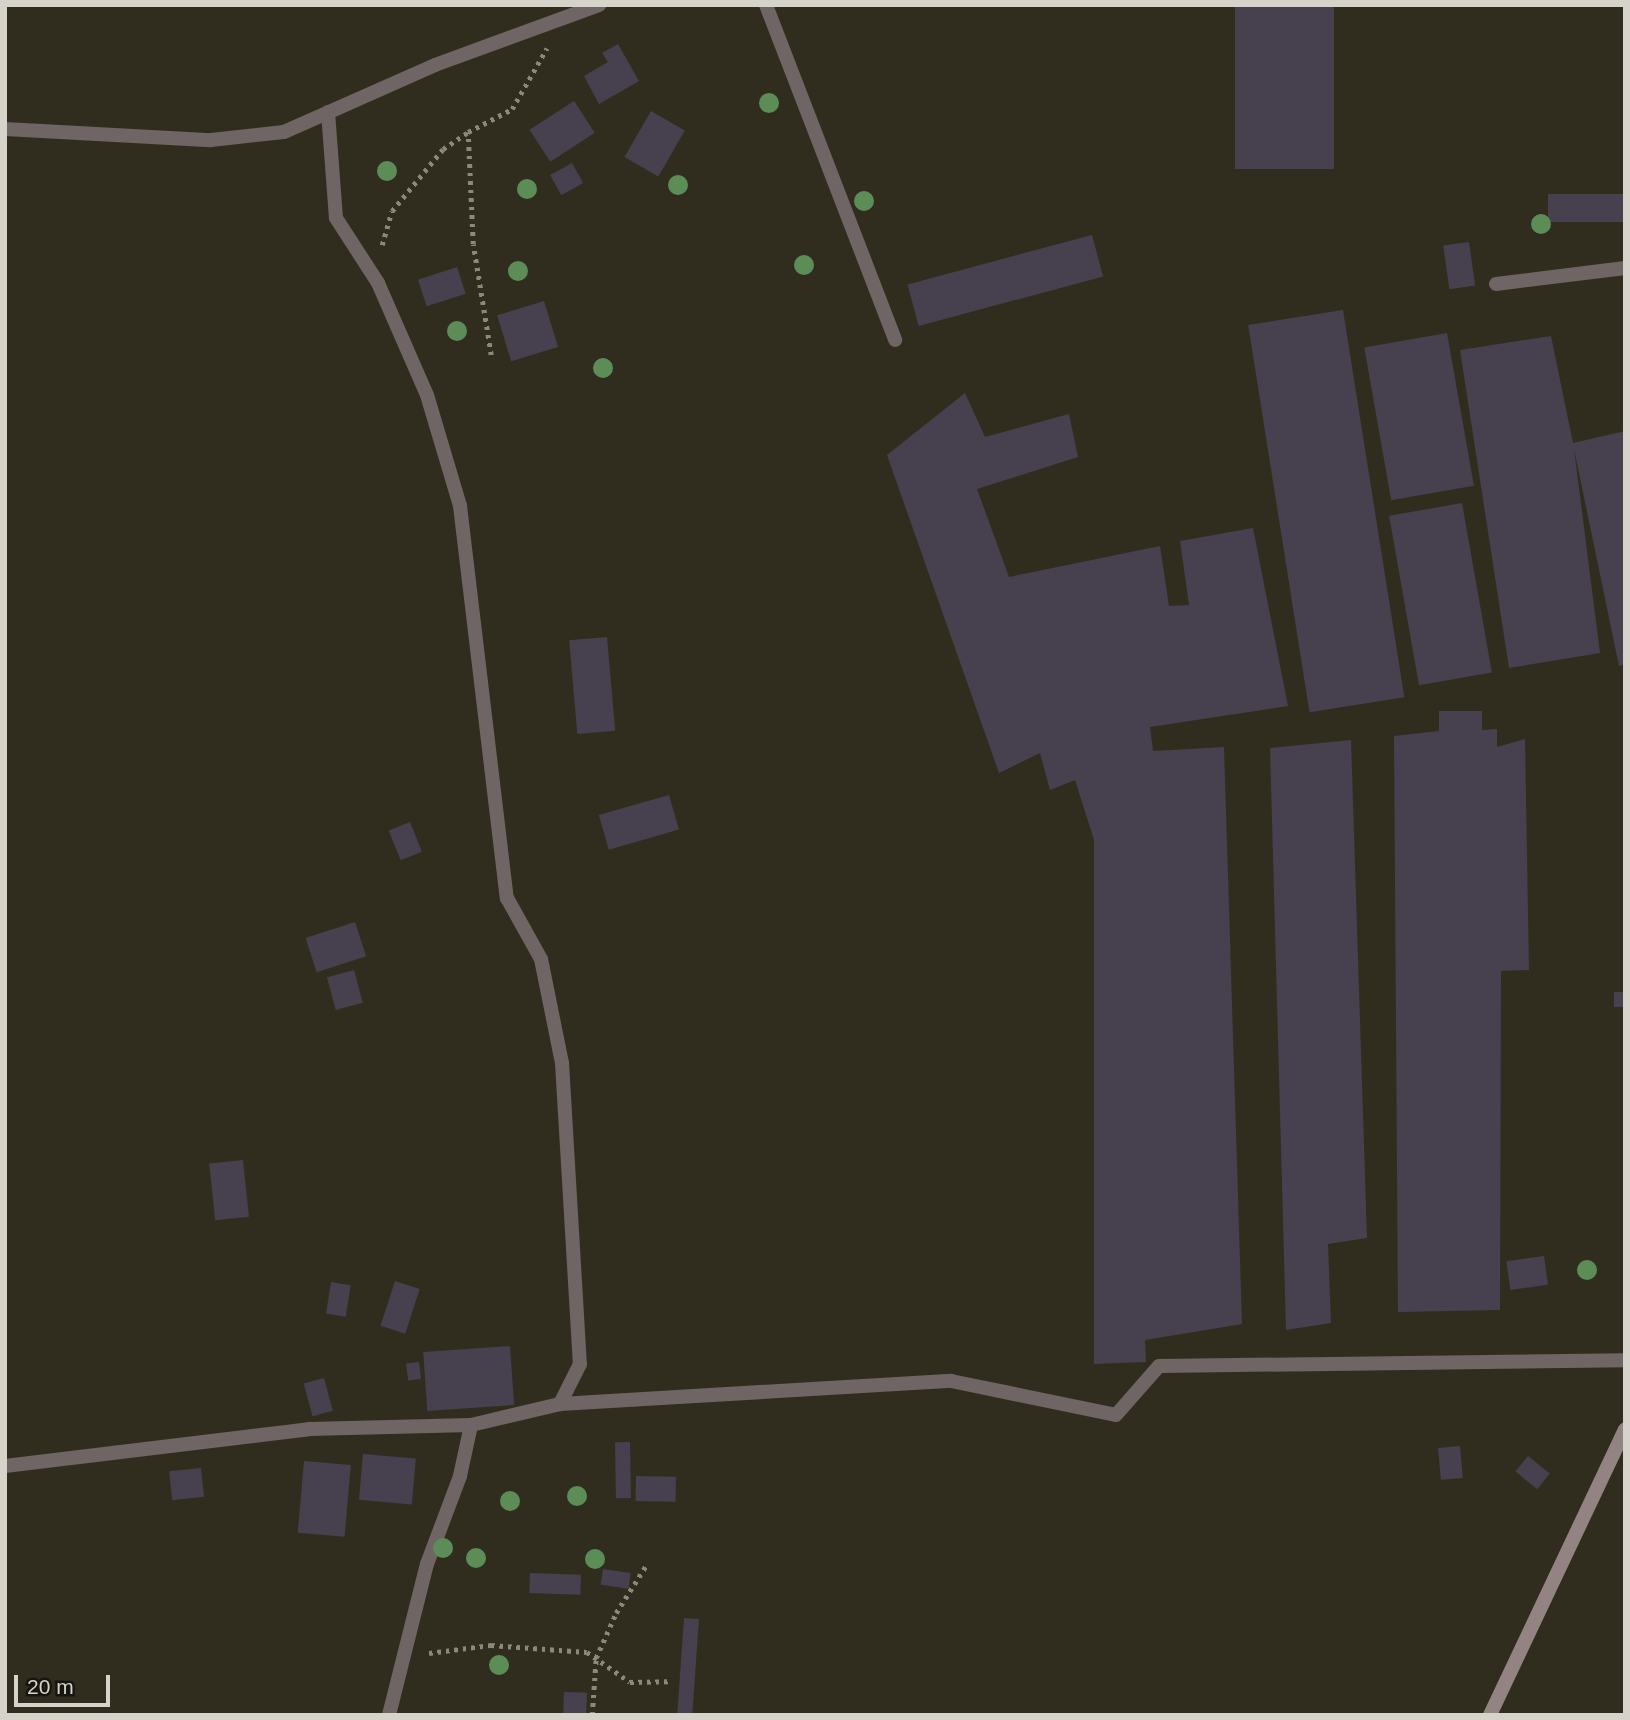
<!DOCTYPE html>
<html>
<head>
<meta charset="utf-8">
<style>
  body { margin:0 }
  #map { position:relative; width:1630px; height:1720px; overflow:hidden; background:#312d1e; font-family:Helvetica,sans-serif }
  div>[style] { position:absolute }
  .building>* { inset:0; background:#46404f; transform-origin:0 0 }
  .path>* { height:4.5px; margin-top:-2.25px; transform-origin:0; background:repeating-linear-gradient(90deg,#8b887c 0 3.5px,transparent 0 8.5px) }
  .service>* { height:14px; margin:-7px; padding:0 7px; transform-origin:7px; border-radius:7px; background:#6e6564 }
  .minor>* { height:14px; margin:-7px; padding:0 7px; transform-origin:7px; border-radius:7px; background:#6e6564 }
  .secondary>* { height:14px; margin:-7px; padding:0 7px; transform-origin:7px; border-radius:7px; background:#938483 }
  .trees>* { width:20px; height:20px; margin:-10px; border-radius:50%; background:#5d8d57 }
  span { translate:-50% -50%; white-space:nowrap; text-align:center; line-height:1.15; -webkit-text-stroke:5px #17150f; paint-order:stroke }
  .frame { position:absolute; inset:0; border:7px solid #d6d4ca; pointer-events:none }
  .scale { position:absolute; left:14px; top:1675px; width:96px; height:32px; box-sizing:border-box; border:4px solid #d6d4ca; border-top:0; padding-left:9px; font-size:21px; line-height:24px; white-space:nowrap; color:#d6d4ca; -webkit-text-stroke:5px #17150f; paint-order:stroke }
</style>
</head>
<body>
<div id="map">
  <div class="building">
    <div style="left:1235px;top:5px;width:99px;height:164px"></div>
    <div style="clip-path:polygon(618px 44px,639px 81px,599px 104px,584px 76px,608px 62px,602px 53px)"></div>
    <div style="left:574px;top:101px;width:38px;height:53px;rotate:57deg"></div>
    <div style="left:651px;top:111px;width:39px;height:53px;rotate:30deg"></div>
    <div style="left:572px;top:163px;width:23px;height:25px;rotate:61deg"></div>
    <div style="left:1625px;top:194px;width:28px;height:77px;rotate:90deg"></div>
    <div style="left:1092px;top:235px;width:43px;height:191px;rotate:75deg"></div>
    <div style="left:1469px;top:242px;width:44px;height:26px;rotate:82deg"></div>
    <div style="left:457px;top:267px;width:28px;height:41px;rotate:72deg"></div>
    <div style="left:544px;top:301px;width:48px;height:49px;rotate:73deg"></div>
    <div style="left:1343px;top:310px;width:392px;height:96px;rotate:81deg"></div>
    <div style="left:1447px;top:333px;width:155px;height:84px;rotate:80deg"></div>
    <div style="clip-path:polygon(1551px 336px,1573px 443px,1625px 431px,1625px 664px,1619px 666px,1574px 449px,1600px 653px,1509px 668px,1460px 350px)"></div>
    <div style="clip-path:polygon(965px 393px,985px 437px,1069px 414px,1078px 457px,977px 489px,1009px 577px,1160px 546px,1169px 606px,1189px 605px,1180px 541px,1253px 528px,1288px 706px,1150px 727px,1153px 751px,1224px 747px,1242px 1324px,1145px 1340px,1146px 1362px,1094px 1364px,1094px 840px,1075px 780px,1050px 790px,1040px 753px,999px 773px,887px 455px)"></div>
    <div style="left:1462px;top:503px;width:172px;height:74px;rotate:80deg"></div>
    <div style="left:607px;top:637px;width:94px;height:38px;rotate:85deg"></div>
    <div style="clip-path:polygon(1439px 711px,1482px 711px,1482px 730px,1497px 729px,1497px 747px,1525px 739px,1529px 970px,1501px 971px,1500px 1310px,1398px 1312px,1394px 736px,1439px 731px)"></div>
    <div style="clip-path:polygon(1351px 740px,1367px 1238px,1328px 1244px,1331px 1323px,1286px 1330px,1270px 748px)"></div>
    <div style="left:669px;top:795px;width:36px;height:73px;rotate:74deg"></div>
    <div style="left:410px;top:822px;width:32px;height:23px;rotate:68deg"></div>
    <div style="left:355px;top:922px;width:36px;height:52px;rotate:72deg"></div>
    <div style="left:354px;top:970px;width:34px;height:28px;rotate:75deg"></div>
    <div style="left:1614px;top:992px;width:11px;height:15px"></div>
    <div style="left:243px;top:1160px;width:57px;height:34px;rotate:84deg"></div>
    <div style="left:1544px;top:1256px;width:29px;height:38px;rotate:82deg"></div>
    <div style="left:395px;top:1281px;width:26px;height:47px;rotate:18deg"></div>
    <div style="left:331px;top:1282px;width:20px;height:32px;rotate:9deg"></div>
    <div style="left:510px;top:1346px;width:59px;height:87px;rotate:86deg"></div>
    <div style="left:419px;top:1362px;width:17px;height:13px;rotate:83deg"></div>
    <div style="left:324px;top:1378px;width:34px;height:21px;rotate:75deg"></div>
    <div style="left:630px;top:1442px;width:56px;height:15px;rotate:89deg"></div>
    <div style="left:1460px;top:1446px;width:32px;height:22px;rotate:85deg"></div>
    <div style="left:363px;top:1454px;width:53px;height:46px;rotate:5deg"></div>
    <div style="left:1528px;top:1456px;width:28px;height:20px;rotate:39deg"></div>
    <div style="left:304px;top:1461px;width:47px;height:72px;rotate:5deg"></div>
    <div style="left:201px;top:1468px;width:29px;height:32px;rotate:84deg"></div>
    <div style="left:636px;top:1476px;width:40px;height:25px;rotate:1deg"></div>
    <div style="left:603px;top:1569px;width:28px;height:16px;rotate:8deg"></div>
    <div style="left:530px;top:1573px;width:51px;height:20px;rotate:2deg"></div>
    <div style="left:684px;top:1618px;width:15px;height:98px;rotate:4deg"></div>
    <div style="left:564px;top:1692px;width:23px;height:23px;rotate:2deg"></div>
  </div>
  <div class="path">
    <div style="left:382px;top:245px;width:35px;rotate:-74deg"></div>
    <div style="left:392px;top:211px;width:80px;rotate:-50.6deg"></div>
    <div style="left:443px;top:149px;width:29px;rotate:-34deg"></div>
    <div style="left:491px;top:355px;width:112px;rotate:-99.2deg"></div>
    <div style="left:473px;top:244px;width:112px;rotate:-92.6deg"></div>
    <div style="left:468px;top:132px;width:50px;rotate:-27.6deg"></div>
    <div style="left:512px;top:109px;width:70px;rotate:-60.2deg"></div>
    <div style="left:429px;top:1653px;width:63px;rotate:-7.4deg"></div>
    <div style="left:491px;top:1645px;width:96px;rotate:4.2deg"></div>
    <div style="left:587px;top:1652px;width:52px;rotate:34.9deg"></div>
    <div style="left:630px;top:1682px;width:39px;rotate:-1deg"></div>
    <div style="left:592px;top:1715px;width:57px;rotate:-86deg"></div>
    <div style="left:596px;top:1658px;width:49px;rotate:-66deg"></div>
    <div style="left:616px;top:1613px;width:58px;rotate:-57.7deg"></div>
  </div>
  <div class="service">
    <div style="left:766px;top:5px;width:359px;rotate:68.9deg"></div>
    <div style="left:1496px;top:284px;width:130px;rotate:-7.1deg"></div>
  </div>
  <div class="minor">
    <div style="left:328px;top:112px;width:106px;rotate:85.7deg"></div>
    <div style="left:336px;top:218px;width:77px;rotate:57.1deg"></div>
    <div style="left:378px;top:283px;width:122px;rotate:66.4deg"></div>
    <div style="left:427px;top:395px;width:116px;rotate:73.4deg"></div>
    <div style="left:460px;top:506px;width:395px;rotate:83.2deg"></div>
    <div style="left:507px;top:898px;width:70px;rotate:60.9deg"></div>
    <div style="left:541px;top:959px;width:106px;rotate:78.6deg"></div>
    <div style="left:562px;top:1063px;width:302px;rotate:86.6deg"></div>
    <div style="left:580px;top:1364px;width:45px;rotate:116.6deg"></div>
    <div style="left:5px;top:129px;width:206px;rotate:3.1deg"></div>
    <div style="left:211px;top:140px;width:73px;rotate:-6.3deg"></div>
    <div style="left:284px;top:132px;width:165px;rotate:-23.9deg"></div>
    <div style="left:435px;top:65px;width:175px;rotate:-20.1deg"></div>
    <div style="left:5px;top:1466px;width:306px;rotate:-6.9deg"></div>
    <div style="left:309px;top:1429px;width:162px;rotate:-1.4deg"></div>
    <div style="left:471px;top:1425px;width:91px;rotate:-13.3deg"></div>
    <div style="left:560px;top:1404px;width:392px;rotate:-3.4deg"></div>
    <div style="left:951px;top:1381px;width:168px;rotate:11.6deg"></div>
    <div style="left:1116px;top:1415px;width:65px;rotate:-48.7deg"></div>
    <div style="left:1159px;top:1366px;width:466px;rotate:-0.7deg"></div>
    <div style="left:389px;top:1715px;width:156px;rotate:-75.9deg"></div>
    <div style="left:427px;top:1564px;width:94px;rotate:-69.4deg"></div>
    <div style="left:460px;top:1476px;width:52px;rotate:-77.8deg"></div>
  </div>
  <div class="secondary">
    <div style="left:1490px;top:1715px;width:316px;rotate:-64.7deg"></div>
  </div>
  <div class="trees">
    <div style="left:769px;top:103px"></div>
    <div style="left:387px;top:171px"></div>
    <div style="left:678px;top:185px"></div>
    <div style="left:527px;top:189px"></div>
    <div style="left:864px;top:201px"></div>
    <div style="left:1541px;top:224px"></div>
    <div style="left:804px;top:265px"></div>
    <div style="left:518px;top:271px"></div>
    <div style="left:457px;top:331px"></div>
    <div style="left:603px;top:368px"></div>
    <div style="left:1587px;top:1270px"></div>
    <div style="left:577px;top:1496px"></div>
    <div style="left:510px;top:1501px"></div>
    <div style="left:443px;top:1548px"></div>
    <div style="left:476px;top:1558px"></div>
    <div style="left:595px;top:1559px"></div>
    <div style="left:499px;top:1665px"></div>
  </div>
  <div class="frame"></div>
  <div class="scale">20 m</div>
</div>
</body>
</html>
